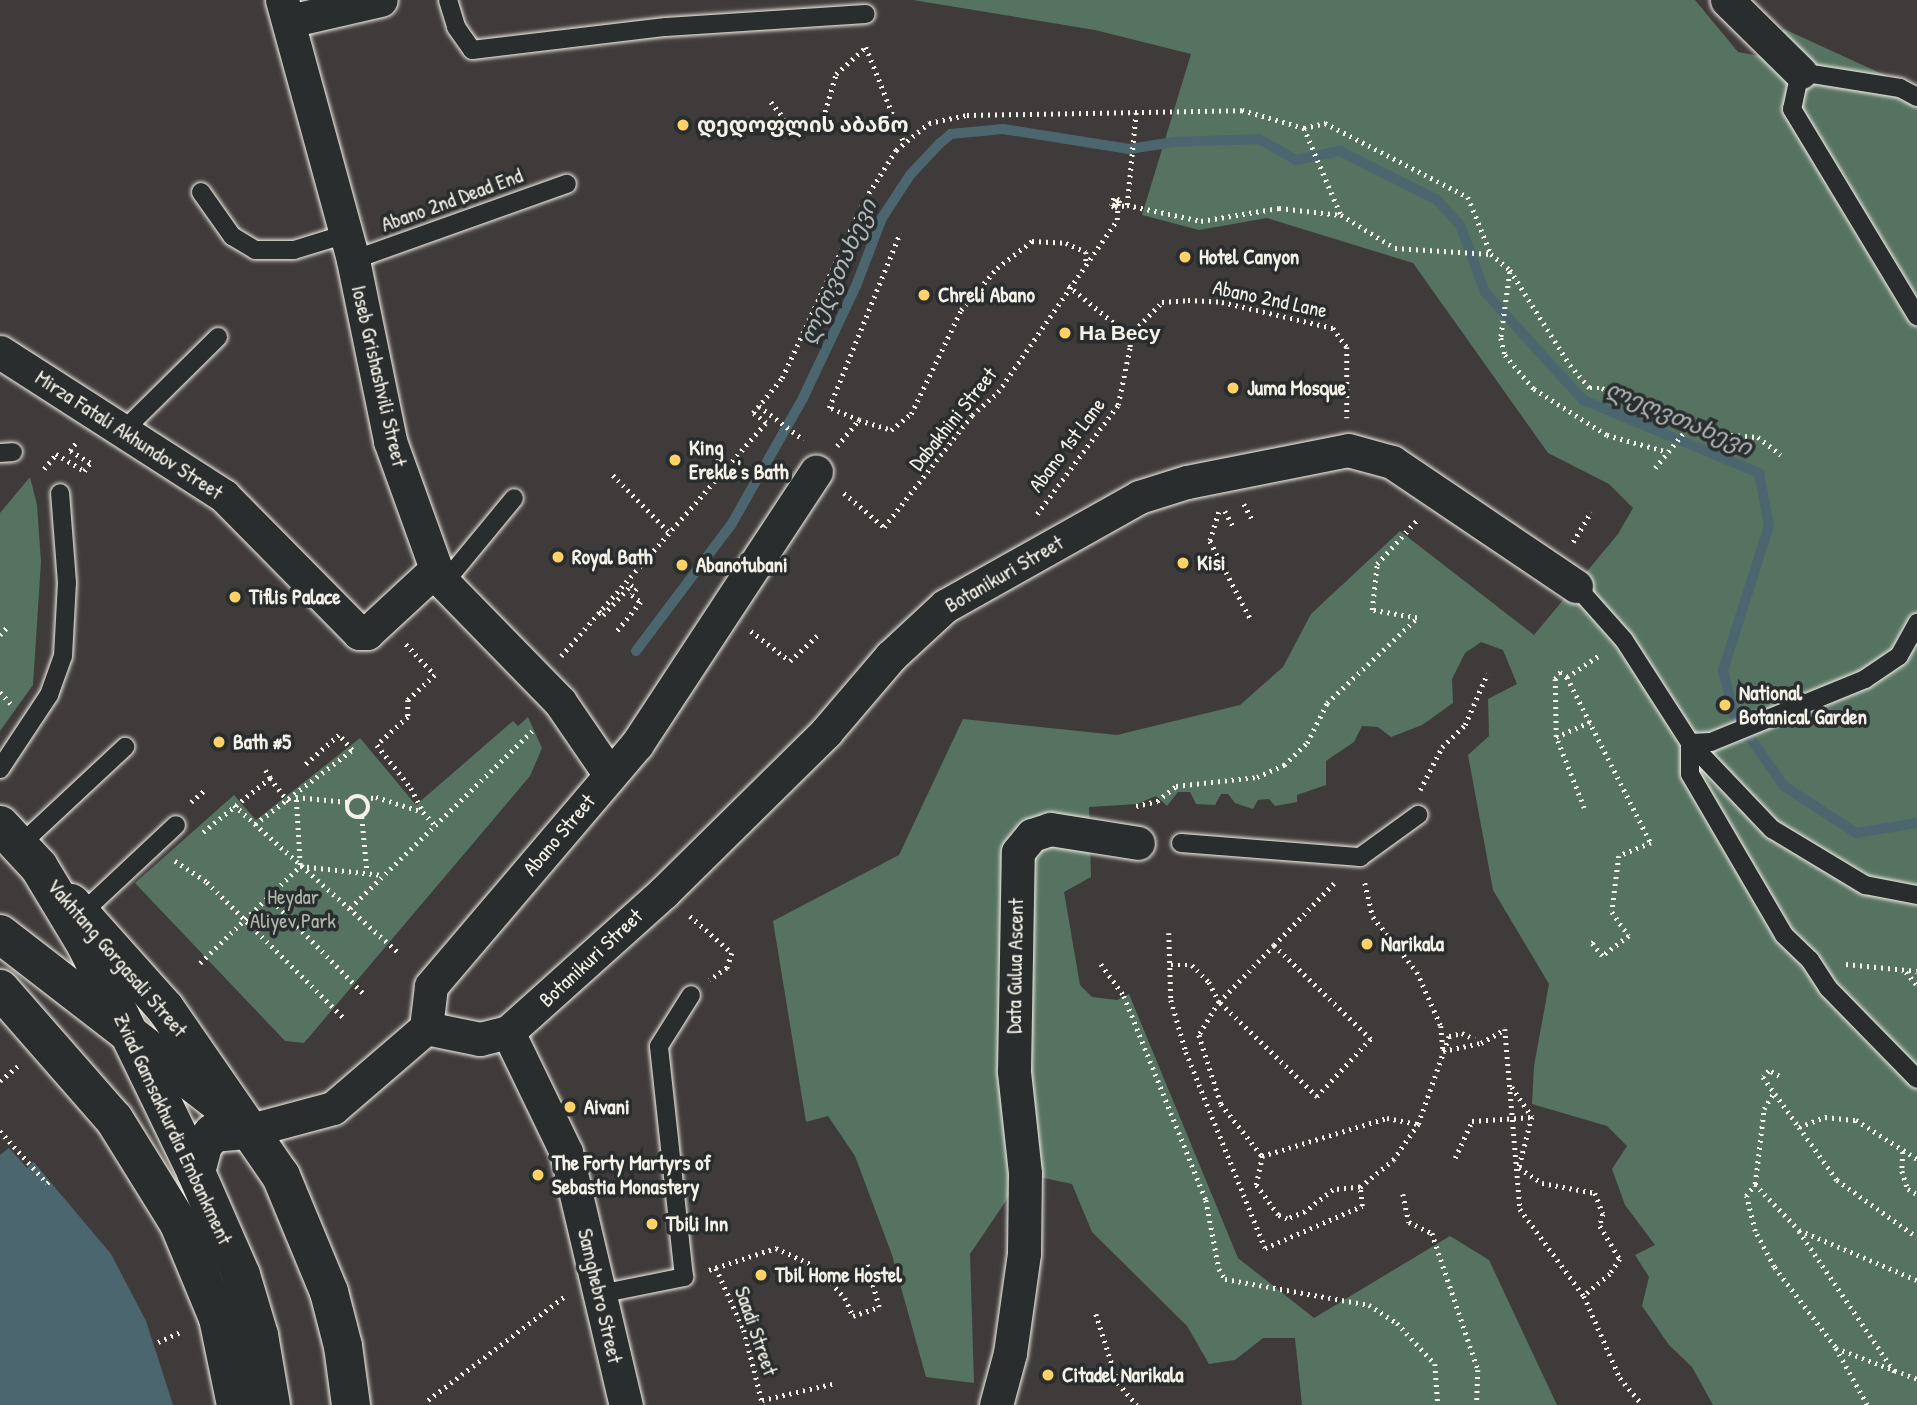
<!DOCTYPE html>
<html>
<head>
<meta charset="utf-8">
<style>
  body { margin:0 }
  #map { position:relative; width:1917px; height:1405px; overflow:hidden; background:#3f3b3b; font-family:"Patrick Hand","Noto Sans Georgian",sans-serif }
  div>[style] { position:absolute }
  .green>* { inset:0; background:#567261 }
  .water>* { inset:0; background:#4c6670 }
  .pier>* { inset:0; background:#3f3b3b }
  .stream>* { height:10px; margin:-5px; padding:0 5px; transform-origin:5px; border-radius:5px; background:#4c6670 }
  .path>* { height:4.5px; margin-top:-2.25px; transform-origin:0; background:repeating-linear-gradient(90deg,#f4f1e8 0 2px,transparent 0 7px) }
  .path>.ring { margin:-2.25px; padding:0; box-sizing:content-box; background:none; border:4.5px solid #f4f1e8; border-radius:50% }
  .roads { filter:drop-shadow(0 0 2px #f4f1e8) drop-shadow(0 0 2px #f4f1e8) }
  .lane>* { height:18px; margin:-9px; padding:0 9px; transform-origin:9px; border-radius:9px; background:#2a2d2e }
  .street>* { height:33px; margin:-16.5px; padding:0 16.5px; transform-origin:16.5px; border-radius:16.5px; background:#2a2d2e }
  .secondary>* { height:38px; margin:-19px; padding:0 19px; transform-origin:19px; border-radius:19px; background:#2a2d2e }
  .highway>* { height:38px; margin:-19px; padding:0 19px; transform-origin:19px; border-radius:19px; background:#2a2d2e }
  .path-bridge>* { height:4.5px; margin-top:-2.25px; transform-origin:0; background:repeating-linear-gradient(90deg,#f4f1e8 0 2px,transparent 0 7px) }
  .dots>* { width:19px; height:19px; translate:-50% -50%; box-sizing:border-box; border:4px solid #2a2d2e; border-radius:50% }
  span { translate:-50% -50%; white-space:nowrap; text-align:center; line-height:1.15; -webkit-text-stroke:7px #2a2d2e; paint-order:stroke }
  .poi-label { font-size:21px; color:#f4f1e8; font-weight:700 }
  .left { translate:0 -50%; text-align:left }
  .street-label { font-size:21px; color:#f4f1e8 }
  .park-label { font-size:21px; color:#adb8ab }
  .water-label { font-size:23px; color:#b1b9b8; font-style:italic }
</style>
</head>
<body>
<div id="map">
  <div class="green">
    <div style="clip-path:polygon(913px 0,1695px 0,1738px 52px,1760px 56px,1784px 29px,1917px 90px,1917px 1405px,1713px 1405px,1692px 1367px,1669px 1345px,1642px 1306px,1649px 1277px,1635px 1255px,1655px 1245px,1625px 1205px,1612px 1169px,1627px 1146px,1607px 1126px,1532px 1104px,1534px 1066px,1549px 984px,1493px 890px,1468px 755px,1489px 736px,1488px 699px,1517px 684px,1503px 650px,1481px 642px,1465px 653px,1452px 679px,1453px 703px,1422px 725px,1391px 737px,1378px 727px,1362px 726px,1354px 742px,1326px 761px,1326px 785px,1297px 795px,1297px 802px,1275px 806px,1269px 799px,1258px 800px,1253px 809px,1235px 803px,1228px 794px,1221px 794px,1215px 805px,1196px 804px,1190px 792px,1178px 792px,1167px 806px,1156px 796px,1137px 804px,1089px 807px,1091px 877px,1064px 892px,1080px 985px,1092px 997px,1117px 1000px,1129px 994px,1238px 1258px,1314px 1318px,1450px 1236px,1489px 1260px,1557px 1405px,1302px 1405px,1295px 1338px,1263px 1338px,1235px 1360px,1209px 1364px,1187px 1326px,1092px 1232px,1072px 1184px,1030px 1175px,1020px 1180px,970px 1254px,974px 1383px,926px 1377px,892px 1255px,855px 1156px,828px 1116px,806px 1122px,773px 921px,899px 855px,963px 719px,1117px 735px,1240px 705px,1283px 667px,1311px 614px,1400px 531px,1534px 635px,1618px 534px,1633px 508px,1609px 484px,1548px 453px,1413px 263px,1267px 218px,1199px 230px,1142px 215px,1191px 54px,1095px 30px)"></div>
    <div style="clip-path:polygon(30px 477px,37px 505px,41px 562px,33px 685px,0 731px,0 513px)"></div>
    <div style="clip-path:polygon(528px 717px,542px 748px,530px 776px,304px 1043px,285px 1041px,135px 883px,234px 795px,256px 820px,360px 738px,416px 805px,513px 721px,518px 726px)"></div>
  </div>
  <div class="water">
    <div style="clip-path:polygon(0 1122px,111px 1254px,146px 1321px,173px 1405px,0 1405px)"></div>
  </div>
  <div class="pier">
    <div style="clip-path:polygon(0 1122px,35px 1160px,27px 1168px,9px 1148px,0 1155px)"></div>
  </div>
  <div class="stream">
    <div style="left:636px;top:651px;width:158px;rotate:-53deg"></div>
    <div style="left:731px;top:525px;width:146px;rotate:-60.4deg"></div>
    <div style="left:803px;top:398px;width:124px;rotate:-64.7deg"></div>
    <div style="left:856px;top:286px;width:73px;rotate:-69.1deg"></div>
    <div style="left:882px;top:218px;width:51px;rotate:-56.9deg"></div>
    <div style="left:910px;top:175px;width:42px;rotate:-46.9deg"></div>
    <div style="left:939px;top:144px;width:16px;rotate:-40deg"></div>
    <div style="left:951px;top:134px;width:52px;rotate:-5.5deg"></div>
    <div style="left:1003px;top:129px;width:128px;rotate:9deg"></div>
    <div style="left:1129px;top:149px;width:46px;rotate:-8.8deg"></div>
    <div style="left:1174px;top:142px;width:85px;rotate:-2deg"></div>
    <div style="left:1259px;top:139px;width:43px;rotate:29.6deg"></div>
    <div style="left:1296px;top:160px;width:45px;rotate:-11.6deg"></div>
    <div style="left:1340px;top:151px;width:107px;rotate:26.6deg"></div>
    <div style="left:1436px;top:199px;width:35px;rotate:47deg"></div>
    <div style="left:1460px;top:225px;width:72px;rotate:69.5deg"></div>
    <div style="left:1485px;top:292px;width:146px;rotate:47.8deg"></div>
    <div style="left:1583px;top:400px;width:191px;rotate:22.5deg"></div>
    <div style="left:1759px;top:473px;width:54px;rotate:79.3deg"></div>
    <div style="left:1769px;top:526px;width:151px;rotate:107.7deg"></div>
    <div style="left:1723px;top:670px;width:46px;rotate:76.3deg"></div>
    <div style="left:1734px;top:715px;width:87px;rotate:54.8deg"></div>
    <div style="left:1784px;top:786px;width:86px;rotate:33.1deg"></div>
    <div style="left:1856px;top:833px;width:62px;rotate:-9.3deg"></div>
  </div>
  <div class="path">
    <div style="left:771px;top:102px;width:36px;rotate:51deg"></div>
    <div style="left:794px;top:130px;width:25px;rotate:5deg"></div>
    <div style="left:819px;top:132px;width:60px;rotate:-73.7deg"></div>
    <div style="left:836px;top:74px;width:40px;rotate:-42deg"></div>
    <div style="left:866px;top:47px;width:100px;rotate:68.3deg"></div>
    <div style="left:1304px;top:128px;width:95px;rotate:67deg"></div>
    <div style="left:1118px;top:201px;width:6px;rotate:141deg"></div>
    <div style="left:1113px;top:205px;width:6px;rotate:-18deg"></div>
    <div style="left:1119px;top:203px;width:2px;rotate:-117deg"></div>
    <div style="left:1118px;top:201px;width:4px;rotate:-146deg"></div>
    <div style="left:1115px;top:199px;width:7px;rotate:117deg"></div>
    <div style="left:1112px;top:205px;width:3px;rotate:18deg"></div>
    <div style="left:1115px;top:206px;width:5px;rotate:-37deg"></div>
    <div style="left:1119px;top:203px;width:3px;rotate:-90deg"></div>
    <div style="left:1119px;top:200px;width:5px;rotate:-158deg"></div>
    <div style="left:1114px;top:198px;width:8px;rotate:104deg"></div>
    <div style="left:1112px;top:206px;width:3px;rotate:18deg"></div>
    <div style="left:1115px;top:207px;width:12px;rotate:-9deg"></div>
    <div style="left:1127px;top:205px;width:93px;rotate:-84.5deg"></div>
    <div style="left:1127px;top:205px;width:76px;rotate:12.2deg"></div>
    <div style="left:1201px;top:221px;width:79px;rotate:-9.5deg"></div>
    <div style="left:1279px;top:208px;width:62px;rotate:6.4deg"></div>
    <div style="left:1341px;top:215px;width:63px;rotate:31.4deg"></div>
    <div style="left:1395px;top:248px;width:96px;rotate:3.6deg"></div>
    <div style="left:1510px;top:272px;width:67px;rotate:97.8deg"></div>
    <div style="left:1501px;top:338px;width:17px;rotate:77deg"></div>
    <div style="left:1505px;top:355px;width:45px;rotate:49.5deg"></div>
    <div style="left:1534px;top:389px;width:86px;rotate:32.2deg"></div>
    <div style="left:1607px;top:435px;width:63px;rotate:15.6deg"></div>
    <div style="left:1129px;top:336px;width:47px;rotate:-45.9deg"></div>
    <div style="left:1162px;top:302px;width:26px;rotate:-4deg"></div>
    <div style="left:1188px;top:300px;width:34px;rotate:3deg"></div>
    <div style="left:1222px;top:302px;width:114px;rotate:13.2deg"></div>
    <div style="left:1333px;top:328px;width:24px;rotate:54deg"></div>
    <div style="left:1347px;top:347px;width:71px;rotate:90deg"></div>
    <div style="left:759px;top:406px;width:56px;rotate:37.1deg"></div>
    <div style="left:859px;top:420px;width:32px;rotate:-158deg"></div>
    <div style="left:829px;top:408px;width:189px;rotate:-67.9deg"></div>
    <div style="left:837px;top:446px;width:34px;rotate:-50deg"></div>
    <div style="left:859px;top:420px;width:34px;rotate:17deg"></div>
    <div style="left:891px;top:430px;width:26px;rotate:-39deg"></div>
    <div style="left:911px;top:414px;width:115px;rotate:-64.3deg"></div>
    <div style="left:961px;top:310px;width:55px;rotate:-49.4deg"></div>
    <div style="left:997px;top:268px;width:44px;rotate:-37.6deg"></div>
    <div style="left:1032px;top:241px;width:34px;rotate:3deg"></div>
    <div style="left:1066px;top:243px;width:22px;rotate:24deg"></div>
    <div style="left:1086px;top:252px;width:12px;rotate:90deg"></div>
    <div style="left:1655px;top:468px;width:55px;rotate:-50.9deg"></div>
    <div style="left:44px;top:469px;width:19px;rotate:-51deg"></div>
    <div style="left:56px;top:454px;width:33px;rotate:31deg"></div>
    <div style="left:84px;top:471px;width:10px;rotate:-53deg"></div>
    <div style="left:90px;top:463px;width:23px;rotate:-149deg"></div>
    <div style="left:70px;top:451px;width:12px;rotate:-55deg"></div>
    <div style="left:613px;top:475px;width:80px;rotate:45.5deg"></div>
    <div style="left:844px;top:493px;width:52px;rotate:40.4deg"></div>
    <div style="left:884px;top:527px;width:142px;rotate:-51.8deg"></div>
    <div style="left:972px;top:415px;width:35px;rotate:-41deg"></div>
    <div style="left:998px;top:392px;width:209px;rotate:-55.3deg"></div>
    <div style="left:1244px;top:504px;width:17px;rotate:62deg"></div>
    <div style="left:1225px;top:511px;width:19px;rotate:62deg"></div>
    <div style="left:1219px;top:512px;width:30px;rotate:107deg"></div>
    <div style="left:1210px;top:541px;width:87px;rotate:62.5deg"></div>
    <div style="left:1037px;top:514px;width:136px;rotate:-53.4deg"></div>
    <div style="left:1118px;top:405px;width:59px;rotate:-78.3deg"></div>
    <div style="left:1130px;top:347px;width:11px;rotate:-95deg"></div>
    <div style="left:1129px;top:336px;width:79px;rotate:-140.7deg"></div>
    <div style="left:1573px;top:542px;width:35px;rotate:-59deg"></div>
    <div style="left:599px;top:611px;width:6px;rotate:45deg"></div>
    <div style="left:603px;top:615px;width:41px;rotate:-47deg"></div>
    <div style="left:631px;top:585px;width:7px;rotate:34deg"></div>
    <div style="left:637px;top:589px;width:8px;rotate:130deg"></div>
    <div style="left:632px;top:595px;width:11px;rotate:38deg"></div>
    <div style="left:641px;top:602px;width:40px;rotate:129deg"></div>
    <div style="left:751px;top:631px;width:49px;rotate:37.6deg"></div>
    <div style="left:790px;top:661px;width:37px;rotate:-43deg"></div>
    <div style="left:0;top:635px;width:13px;rotate:-48deg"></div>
    <div style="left:406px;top:644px;width:42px;rotate:46.9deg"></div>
    <div style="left:435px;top:675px;width:37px;rotate:137deg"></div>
    <div style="left:408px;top:700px;width:17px;rotate:90deg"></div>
    <div style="left:408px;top:717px;width:42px;rotate:137.9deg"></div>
    <div style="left:377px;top:745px;width:55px;rotate:51.7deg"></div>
    <div style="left:411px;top:788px;width:27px;rotate:63deg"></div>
    <div style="left:561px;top:656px;width:310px;rotate:-48.7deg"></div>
    <div style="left:766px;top:423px;width:16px;rotate:-142deg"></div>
    <div style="left:753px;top:413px;width:45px;rotate:-50.4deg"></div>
    <div style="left:782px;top:378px;width:197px;rotate:-65.1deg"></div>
    <div style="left:865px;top:199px;width:58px;rotate:-57.7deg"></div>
    <div style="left:896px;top:150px;width:43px;rotate:-39.3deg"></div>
    <div style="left:929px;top:123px;width:39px;rotate:-12deg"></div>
    <div style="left:967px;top:115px;width:275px;rotate:-1deg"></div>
    <div style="left:1242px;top:110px;width:65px;rotate:16.2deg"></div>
    <div style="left:1304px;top:128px;width:22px;rotate:-13deg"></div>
    <div style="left:1325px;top:123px;width:161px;rotate:27.4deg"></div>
    <div style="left:1468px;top:197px;width:61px;rotate:68deg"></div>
    <div style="left:1491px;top:254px;width:25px;rotate:40deg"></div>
    <div style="left:1510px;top:270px;width:112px;rotate:57.7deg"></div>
    <div style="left:1570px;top:365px;width:30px;rotate:49deg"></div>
    <div style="left:1590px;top:388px;width:12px"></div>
    <div style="left:1602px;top:388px;width:111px;rotate:24deg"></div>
    <div style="left:1703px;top:433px;width:55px;rotate:4.2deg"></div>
    <div style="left:1758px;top:437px;width:29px;rotate:38deg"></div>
    <div style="left:1567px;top:677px;width:186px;rotate:63.2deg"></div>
    <div style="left:1651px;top:843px;width:35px;rotate:158deg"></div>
    <div style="left:1619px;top:856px;width:56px;rotate:97.1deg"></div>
    <div style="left:1612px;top:912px;width:29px;rotate:55deg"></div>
    <div style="left:1629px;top:936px;width:34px;rotate:143deg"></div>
    <div style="left:1602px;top:956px;width:16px;rotate:-128deg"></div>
    <div style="left:1592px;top:943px;width:6px;rotate:-39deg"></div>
    <div style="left:0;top:692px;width:18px;rotate:47deg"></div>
    <div style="left:1556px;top:737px;width:39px;rotate:-24deg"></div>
    <div style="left:270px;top:778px;width:31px;rotate:52deg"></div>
    <div style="left:1420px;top:790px;width:48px;rotate:-62.9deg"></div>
    <div style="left:1442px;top:747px;width:32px;rotate:-44deg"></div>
    <div style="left:1465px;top:725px;width:56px;rotate:-66.7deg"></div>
    <div class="ring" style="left:347px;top:796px;width:17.5px;height:17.5px"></div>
    <div style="left:364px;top:799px;width:12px;rotate:-9deg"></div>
    <div style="left:376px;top:797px;width:49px;rotate:17.7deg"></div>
    <div style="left:423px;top:812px;width:19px;rotate:47deg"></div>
    <div style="left:191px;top:802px;width:20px;rotate:-41deg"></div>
    <div style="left:234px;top:805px;width:222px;rotate:41.9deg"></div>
    <div style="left:1136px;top:806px;width:22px;rotate:-13deg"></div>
    <div style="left:1157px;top:801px;width:24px;rotate:-38deg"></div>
    <div style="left:1176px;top:786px;width:81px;rotate:-6.3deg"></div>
    <div style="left:1257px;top:777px;width:30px;rotate:-24deg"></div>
    <div style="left:1284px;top:765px;width:32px;rotate:-44deg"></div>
    <div style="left:1307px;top:743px;width:45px;rotate:-63.4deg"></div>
    <div style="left:1327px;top:703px;width:124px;rotate:-43.4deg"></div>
    <div style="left:1417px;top:618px;width:46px;rotate:-169.9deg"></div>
    <div style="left:1372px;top:610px;width:46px;rotate:-83.8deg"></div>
    <div style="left:1377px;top:564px;width:59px;rotate:-47.7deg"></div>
    <div style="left:1584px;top:808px;width:76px;rotate:-111.5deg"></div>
    <div style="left:1556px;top:737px;width:58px;rotate:-91deg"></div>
    <div style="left:1555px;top:679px;width:9px;rotate:-54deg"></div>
    <div style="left:1560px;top:672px;width:9px;rotate:36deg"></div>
    <div style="left:1567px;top:677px;width:40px;rotate:-34deg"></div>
    <div style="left:362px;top:817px;width:53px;rotate:84.6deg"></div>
    <div style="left:255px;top:824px;width:122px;rotate:-37.3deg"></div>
    <div style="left:352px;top:750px;width:20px;rotate:-131deg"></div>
    <div style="left:339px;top:735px;width:48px;rotate:138.4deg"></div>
    <div style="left:203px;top:832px;width:86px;rotate:-38.9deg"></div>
    <div style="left:270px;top:778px;width:9px;rotate:-122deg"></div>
    <div style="left:175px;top:861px;width:38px;rotate:33deg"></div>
    <div style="left:207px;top:882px;width:192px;rotate:44.8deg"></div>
    <div style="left:300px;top:865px;width:68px;rotate:-93.4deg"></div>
    <div style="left:296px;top:797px;width:52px;rotate:5.5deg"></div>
    <div style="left:1365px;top:883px;width:35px;rotate:77deg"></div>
    <div style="left:1373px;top:917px;width:70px;rotate:51.3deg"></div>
    <div style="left:1417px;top:972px;width:59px;rotate:66deg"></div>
    <div style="left:1441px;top:1026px;width:25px;rotate:85deg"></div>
    <div style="left:1443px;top:1051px;width:39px;rotate:-12deg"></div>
    <div style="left:1481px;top:1043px;width:28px;rotate:-30deg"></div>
    <div style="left:1505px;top:1029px;width:181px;rotate:85.2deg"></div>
    <div style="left:1520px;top:1209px;width:108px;rotate:53.7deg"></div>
    <div style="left:1584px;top:1296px;width:90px;rotate:66.3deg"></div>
    <div style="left:1620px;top:1378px;width:35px;rotate:50deg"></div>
    <div style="left:268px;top:896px;width:137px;rotate:45.6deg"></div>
    <div style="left:350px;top:908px;width:258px;rotate:-44.2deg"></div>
    <div style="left:690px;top:916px;width:56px;rotate:41.4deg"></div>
    <div style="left:732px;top:953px;width:16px;rotate:108deg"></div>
    <div style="left:727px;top:968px;width:21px;rotate:145deg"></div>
    <div style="left:1169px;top:933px;width:67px;rotate:88.3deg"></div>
    <div style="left:1171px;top:1000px;width:54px;rotate:73.9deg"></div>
    <div style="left:1186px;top:1052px;width:211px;rotate:68deg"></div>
    <div style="left:1265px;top:1248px;width:106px;rotate:-23.4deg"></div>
    <div style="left:1362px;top:1206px;width:19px;rotate:-96deg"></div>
    <div style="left:1360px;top:1187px;width:43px;rotate:-39.3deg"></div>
    <div style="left:1393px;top:1160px;width:44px;rotate:-55.2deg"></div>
    <div style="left:1274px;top:945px;width:135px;rotate:44.1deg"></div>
    <div style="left:1371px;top:1039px;width:79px;rotate:133deg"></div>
    <div style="left:1317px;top:1097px;width:136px;rotate:-135.9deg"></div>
    <div style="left:1219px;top:1002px;width:79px;rotate:-46deg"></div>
    <div style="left:1274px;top:945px;width:86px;rotate:-45.9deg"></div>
    <div style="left:200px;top:963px;width:139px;rotate:-44.1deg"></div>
    <div style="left:300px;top:866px;width:83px;rotate:6.2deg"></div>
    <div style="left:1101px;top:964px;width:39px;rotate:54deg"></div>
    <div style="left:1124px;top:996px;width:220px;rotate:68.1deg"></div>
    <div style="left:1206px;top:1200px;width:70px;rotate:79.3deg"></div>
    <div style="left:1219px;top:1269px;width:12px;rotate:59deg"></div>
    <div style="left:1225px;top:1279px;width:146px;rotate:10.2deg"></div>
    <div style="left:1369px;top:1305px;width:33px;rotate:33deg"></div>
    <div style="left:1397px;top:1323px;width:56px;rotate:47.2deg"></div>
    <div style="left:1435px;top:1364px;width:41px;rotate:85.8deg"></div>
    <div style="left:1846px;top:964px;width:71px;rotate:5.6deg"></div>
    <div style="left:1171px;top:965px;width:21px"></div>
    <div style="left:1192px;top:965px;width:24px;rotate:45deg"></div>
    <div style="left:1209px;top:982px;width:22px;rotate:63deg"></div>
    <div style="left:1219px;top:1002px;width:39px;rotate:121deg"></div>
    <div style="left:1199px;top:1035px;width:72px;rotate:72.3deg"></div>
    <div style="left:1221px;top:1104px;width:66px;rotate:51.7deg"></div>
    <div style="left:1906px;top:972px;width:17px;rotate:50deg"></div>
    <div style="left:1779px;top:1076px;width:11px;rotate:-153deg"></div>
    <div style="left:1769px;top:1071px;width:8px;rotate:135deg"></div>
    <div style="left:1763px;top:1077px;width:62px;rotate:54.2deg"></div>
    <div style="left:1799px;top:1127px;width:28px;rotate:-21deg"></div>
    <div style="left:1825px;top:1117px;width:31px;rotate:6deg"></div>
    <div style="left:1856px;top:1120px;width:72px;rotate:32.6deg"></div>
    <div style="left:0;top:1081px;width:23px;rotate:-40deg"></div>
    <div style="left:1512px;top:1087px;width:36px;rotate:56deg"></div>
    <div style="left:1532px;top:1117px;width:53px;rotate:104.3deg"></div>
    <div style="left:1519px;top:1168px;width:27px;rotate:33deg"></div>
    <div style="left:1542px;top:1183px;width:54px;rotate:10.7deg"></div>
    <div style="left:1595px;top:1193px;width:22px;rotate:69deg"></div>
    <div style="left:1603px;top:1214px;width:12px;rotate:104deg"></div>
    <div style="left:1600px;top:1226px;width:39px;rotate:59deg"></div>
    <div style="left:1620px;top:1259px;width:18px;rotate:124deg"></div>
    <div style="left:1610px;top:1274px;width:34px;rotate:140deg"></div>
    <div style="left:1799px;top:1127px;width:65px;rotate:54.4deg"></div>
    <div style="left:1837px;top:1180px;width:98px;rotate:35.5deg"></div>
    <div style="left:0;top:1131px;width:70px;rotate:47.9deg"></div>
    <div style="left:47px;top:1183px;width:5px;rotate:-37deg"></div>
    <div style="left:1903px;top:1152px;width:19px;rotate:93deg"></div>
    <div style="left:1902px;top:1171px;width:19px;rotate:72deg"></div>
    <div style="left:1908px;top:1189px;width:10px;rotate:29deg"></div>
    <div style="left:1455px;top:1158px;width:41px;rotate:-65.3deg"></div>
    <div style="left:1472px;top:1121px;width:60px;rotate:-3.8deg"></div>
    <div style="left:1755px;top:1184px;width:76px;rotate:-83.2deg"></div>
    <div style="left:1764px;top:1109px;width:17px;rotate:-59deg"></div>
    <div style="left:1360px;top:1187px;width:27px;rotate:174deg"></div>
    <div style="left:1333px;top:1190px;width:36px;rotate:142deg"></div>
    <div style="left:1305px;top:1212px;width:19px;rotate:159deg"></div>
    <div style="left:1287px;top:1219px;width:10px;rotate:-156deg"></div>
    <div style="left:1278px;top:1215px;width:37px;rotate:-126deg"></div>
    <div style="left:1256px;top:1185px;width:30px;rotate:-78deg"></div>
    <div style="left:1262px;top:1156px;width:131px;rotate:-16.9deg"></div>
    <div style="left:1387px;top:1118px;width:32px;rotate:11deg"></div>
    <div style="left:1418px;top:1124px;width:93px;rotate:-70.6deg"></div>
    <div style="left:1449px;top:1036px;width:13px;rotate:-13deg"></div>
    <div style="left:1462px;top:1033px;width:14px;rotate:25deg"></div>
    <div style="left:1403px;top:1194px;width:29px;rotate:78deg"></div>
    <div style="left:1409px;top:1222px;width:25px;rotate:26deg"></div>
    <div style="left:1432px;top:1233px;width:145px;rotate:71.4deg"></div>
    <div style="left:1478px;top:1370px;width:35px;rotate:92deg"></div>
    <div style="left:1799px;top:1231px;width:171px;rotate:55.8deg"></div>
    <div style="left:716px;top:1268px;width:68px;rotate:65.7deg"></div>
    <div style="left:744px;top:1330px;width:77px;rotate:75.8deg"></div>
    <div style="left:709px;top:1270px;width:71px;rotate:-18.2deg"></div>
    <div style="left:776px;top:1248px;width:45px;rotate:24.9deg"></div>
    <div style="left:817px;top:1267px;width:42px;rotate:47.9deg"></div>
    <div style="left:845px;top:1298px;width:20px;rotate:66deg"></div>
    <div style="left:853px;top:1316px;width:28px;rotate:-19deg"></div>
    <div style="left:879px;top:1307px;width:44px;rotate:-105.9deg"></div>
    <div style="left:1096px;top:1314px;width:72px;rotate:72.3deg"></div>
    <div style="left:1118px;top:1383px;width:29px;rotate:49deg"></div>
    <div style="left:158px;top:1342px;width:27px;rotate:-24deg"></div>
    <div style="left:1836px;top:1348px;width:87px;rotate:20.9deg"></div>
    <div style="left:428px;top:1400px;width:172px;rotate:-37.2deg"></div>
    <div style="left:762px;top:1400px;width:72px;rotate:-12.9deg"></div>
    <div style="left:1867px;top:1405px;width:66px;rotate:-118.9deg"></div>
    <div style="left:1835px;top:1347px;width:101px;rotate:-127.3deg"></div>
    <div style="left:1774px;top:1267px;width:41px;rotate:-117.8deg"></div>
    <div style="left:1755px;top:1231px;width:36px;rotate:-104deg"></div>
    <div style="left:1746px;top:1196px;width:15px;rotate:-53deg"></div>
    <div style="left:1755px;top:1184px;width:64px;rotate:46.3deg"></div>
    <div style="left:1799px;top:1230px;width:128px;rotate:23deg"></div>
  </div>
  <div class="roads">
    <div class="lane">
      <div style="left:448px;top:0;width:28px;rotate:73deg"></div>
      <div style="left:456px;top:27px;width:28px;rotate:55deg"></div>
      <div style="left:472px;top:50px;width:195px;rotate:-6.8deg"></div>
      <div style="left:666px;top:27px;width:200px;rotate:-3.7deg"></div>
      <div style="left:1917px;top:97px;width:19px;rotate:-152deg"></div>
      <div style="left:1900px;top:88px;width:101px;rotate:-170.9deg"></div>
      <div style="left:1800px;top:72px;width:38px;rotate:102deg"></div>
      <div style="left:1792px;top:109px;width:242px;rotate:58.9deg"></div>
      <div style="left:201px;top:192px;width:54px;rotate:54.8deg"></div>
      <div style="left:232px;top:236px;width:27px;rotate:31deg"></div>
      <div style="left:255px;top:250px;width:39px"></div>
      <div style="left:294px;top:250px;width:54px;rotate:-17.1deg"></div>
      <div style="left:353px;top:260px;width:227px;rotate:-19.6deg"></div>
      <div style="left:125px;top:429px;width:131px;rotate:-44.7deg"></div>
      <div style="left:0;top:453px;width:13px;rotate:-4deg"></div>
      <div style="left:444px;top:583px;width:110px;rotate:-50.5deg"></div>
      <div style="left:1576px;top:586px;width:72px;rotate:48.4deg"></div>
      <div style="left:1624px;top:640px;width:122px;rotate:57.3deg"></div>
      <div style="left:1690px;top:743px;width:119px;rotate:46.4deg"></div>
      <div style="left:1772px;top:829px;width:109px;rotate:31.1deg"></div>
      <div style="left:1865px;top:885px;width:53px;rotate:10.9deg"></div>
      <div style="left:1690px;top:743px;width:31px;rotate:90deg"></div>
      <div style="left:1690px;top:774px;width:186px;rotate:59.7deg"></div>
      <div style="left:1784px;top:935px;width:36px;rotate:44deg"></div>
      <div style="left:1810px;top:960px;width:33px;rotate:57deg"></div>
      <div style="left:1828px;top:988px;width:127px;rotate:45.6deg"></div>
      <div style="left:1690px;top:743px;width:21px;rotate:-3deg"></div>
      <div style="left:1711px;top:742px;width:166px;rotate:-22.2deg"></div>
      <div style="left:1865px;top:679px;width:41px;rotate:-34.1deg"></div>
      <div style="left:1899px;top:656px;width:38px;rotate:-61deg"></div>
      <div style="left:0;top:769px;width:89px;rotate:-56.5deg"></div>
      <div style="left:49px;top:695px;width:41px;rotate:-70.3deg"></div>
      <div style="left:63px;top:656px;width:73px;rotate:-86.9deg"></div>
      <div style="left:67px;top:583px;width:90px;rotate:-94.4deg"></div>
      <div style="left:1181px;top:843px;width:180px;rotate:4.5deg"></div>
      <div style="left:1360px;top:857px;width:72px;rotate:-35.9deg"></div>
      <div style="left:20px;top:845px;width:144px;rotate:-43deg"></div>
      <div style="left:81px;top:914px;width:130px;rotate:-43.1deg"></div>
      <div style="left:600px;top:1294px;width:86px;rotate:-11.4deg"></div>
      <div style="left:684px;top:1277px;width:232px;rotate:-96.2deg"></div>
      <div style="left:659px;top:1046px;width:60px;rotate:-57.9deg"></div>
    </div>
    <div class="street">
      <div style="left:282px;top:0;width:270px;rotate:74.7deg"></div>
      <div style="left:353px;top:260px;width:185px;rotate:78.4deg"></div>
      <div style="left:390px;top:441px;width:136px;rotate:70.2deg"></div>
      <div style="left:436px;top:569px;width:16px;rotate:60deg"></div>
      <div style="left:444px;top:583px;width:166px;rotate:45.7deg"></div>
      <div style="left:560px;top:702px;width:88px;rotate:55.6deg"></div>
      <div style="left:1727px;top:0;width:103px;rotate:44.6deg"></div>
      <div style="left:289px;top:21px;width:94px;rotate:-12.9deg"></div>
      <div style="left:0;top:352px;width:266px;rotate:32.7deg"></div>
      <div style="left:224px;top:496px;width:192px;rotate:45.4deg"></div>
      <div style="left:359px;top:633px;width:8px"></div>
      <div style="left:367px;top:633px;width:94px;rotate:-42.8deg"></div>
      <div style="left:426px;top:1028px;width:55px;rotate:11.5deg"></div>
      <div style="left:480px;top:1039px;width:29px;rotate:-14deg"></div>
      <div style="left:508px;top:1032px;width:210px;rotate:-41.9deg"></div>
      <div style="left:664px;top:892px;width:228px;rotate:-44.6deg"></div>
      <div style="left:826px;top:732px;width:100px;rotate:-49.5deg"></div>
      <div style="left:891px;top:656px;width:74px;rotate:-42.8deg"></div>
      <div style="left:945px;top:606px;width:223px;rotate:-29.3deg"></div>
      <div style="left:1139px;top:497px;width:50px;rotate:-17.4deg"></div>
      <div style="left:1187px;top:482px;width:164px;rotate:-11.2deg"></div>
      <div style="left:1348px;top:450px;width:46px;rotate:15.3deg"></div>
      <div style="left:1392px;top:462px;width:222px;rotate:34deg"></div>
      <div style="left:508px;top:1032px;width:133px;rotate:64.2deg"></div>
      <div style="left:566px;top:1152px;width:260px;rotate:76.7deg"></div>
      <div style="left:251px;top:1130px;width:85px;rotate:-15deg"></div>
      <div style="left:333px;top:1108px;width:123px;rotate:-40.7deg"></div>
      <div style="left:426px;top:1028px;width:42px;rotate:-83.2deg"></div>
      <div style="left:431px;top:986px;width:318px;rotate:-49.6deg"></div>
      <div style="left:637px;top:744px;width:326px;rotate:-56.7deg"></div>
      <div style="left:996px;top:1405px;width:54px;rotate:-74.9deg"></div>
      <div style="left:1010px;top:1353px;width:101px;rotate:-82deg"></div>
      <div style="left:1024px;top:1253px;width:80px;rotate:-89.3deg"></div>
      <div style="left:1025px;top:1173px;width:103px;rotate:-96.2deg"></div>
      <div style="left:1014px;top:1071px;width:219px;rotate:-89deg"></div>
      <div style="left:1018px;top:852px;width:22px;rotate:-51deg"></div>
      <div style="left:1032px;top:835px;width:19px;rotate:-18deg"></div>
      <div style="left:1050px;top:829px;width:89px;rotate:9deg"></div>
    </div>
    <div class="secondary">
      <div style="left:71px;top:903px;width:141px;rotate:48.2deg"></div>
      <div style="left:165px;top:1008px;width:204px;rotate:55.4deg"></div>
      <div style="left:281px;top:1176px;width:126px;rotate:67.5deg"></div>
      <div style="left:329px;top:1292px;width:56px;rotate:75.5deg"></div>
      <div style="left:343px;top:1346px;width:60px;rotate:82.3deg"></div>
      <div style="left:0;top:934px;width:274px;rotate:37.7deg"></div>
    </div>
    <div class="highway">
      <div style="left:0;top:825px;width:57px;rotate:47.1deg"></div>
      <div style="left:39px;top:867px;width:91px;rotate:58.9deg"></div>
      <div style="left:86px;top:945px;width:252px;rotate:64.1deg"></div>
      <div style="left:196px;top:1172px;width:112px;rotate:66.4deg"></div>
      <div style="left:241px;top:1275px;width:63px;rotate:73.3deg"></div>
      <div style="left:259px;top:1335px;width:71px;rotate:80.3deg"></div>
      <div style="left:0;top:989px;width:173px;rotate:48.8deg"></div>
      <div style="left:114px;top:1119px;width:123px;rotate:58.2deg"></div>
      <div style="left:179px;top:1224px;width:102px;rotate:67.5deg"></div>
      <div style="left:218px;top:1318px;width:89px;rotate:78.3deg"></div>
      <div style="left:196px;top:1172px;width:28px;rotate:-75deg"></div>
      <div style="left:203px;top:1145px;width:16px;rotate:-50deg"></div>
      <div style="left:213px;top:1133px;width:38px;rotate:-5deg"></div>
    </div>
  </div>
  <div class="path-bridge">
    <div style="left:1117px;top:220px;width:19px;rotate:-87deg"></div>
  </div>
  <div class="dots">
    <div style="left:683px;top:125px;background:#ffd166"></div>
    <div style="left:1185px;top:257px;background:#ffd166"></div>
    <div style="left:924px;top:295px;background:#ffd166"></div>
    <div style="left:1065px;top:333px;background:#ffd166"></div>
    <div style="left:1233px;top:388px;background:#ffd166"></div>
    <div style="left:675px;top:460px;background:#ffd166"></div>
    <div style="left:558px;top:557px;background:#ffd166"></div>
    <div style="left:1183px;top:563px;background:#ffd166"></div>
    <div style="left:682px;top:565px;background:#ffd166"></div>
    <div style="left:235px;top:597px;background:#ffd166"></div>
    <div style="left:1725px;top:705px;background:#ffd166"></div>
    <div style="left:219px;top:742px;background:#ffd166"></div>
    <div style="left:1367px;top:944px;background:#ffd166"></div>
    <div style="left:570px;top:1107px;background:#ffd166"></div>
    <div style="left:538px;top:1175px;background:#ffd166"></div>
    <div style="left:652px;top:1224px;background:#ffd166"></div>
    <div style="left:761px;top:1275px;background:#ffd166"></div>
    <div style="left:1048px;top:1375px;background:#ffd166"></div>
  </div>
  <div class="poi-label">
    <span class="left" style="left:697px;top:125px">დედოფლის აბანო</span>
    <span class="left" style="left:1199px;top:257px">Hotel Canyon</span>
    <span class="left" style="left:938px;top:295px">Chreli Abano</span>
    <span class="left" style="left:1079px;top:333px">На Весу</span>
    <span class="left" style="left:1247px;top:388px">Juma Mosque</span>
    <span class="left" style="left:689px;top:460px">King<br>Erekle's Bath</span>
    <span class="left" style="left:572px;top:557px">Royal Bath</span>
    <span class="left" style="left:1197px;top:563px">Kisi</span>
    <span class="left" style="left:696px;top:565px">Abanotubani</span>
    <span class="left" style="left:249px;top:597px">Tiflis Palace</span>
    <span class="left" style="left:1739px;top:705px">National<br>Botanical Garden</span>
    <span class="left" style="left:233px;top:742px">Bath #5</span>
    <span class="left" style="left:1381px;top:944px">Narikala</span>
    <span class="left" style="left:584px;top:1107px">Aivani</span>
    <span class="left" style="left:552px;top:1175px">The Forty Martyrs of<br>Sebastia Monastery</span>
    <span class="left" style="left:666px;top:1224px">Tbili Inn</span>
    <span class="left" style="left:775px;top:1275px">Tbil Home Hostel</span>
    <span class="left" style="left:1062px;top:1375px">Citadel Narikala</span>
  </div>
  <div class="street-label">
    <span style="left:452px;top:200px;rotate:-20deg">Abano 2nd Dead End</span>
    <span style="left:1270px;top:299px;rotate:12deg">Abano 2nd Lane</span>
    <span style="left:379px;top:376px;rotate:77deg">Ioseb Grishashvili Street</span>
    <span style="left:953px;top:419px;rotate:-51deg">Dabakhini Street</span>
    <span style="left:129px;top:435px;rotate:33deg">Mirza Fatali Akhundov Street</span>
    <span style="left:1067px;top:445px;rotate:-53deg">Abano 1st Lane</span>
    <span style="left:1004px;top:574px;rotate:-30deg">Botanikuri Street</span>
    <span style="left:559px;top:835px;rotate:-50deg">Abano Street</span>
    <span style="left:117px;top:958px;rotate:49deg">Vakhtang Gorgasali Street</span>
    <span style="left:591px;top:958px;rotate:-43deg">Botanikuri Street</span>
    <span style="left:1015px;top:966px;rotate:-89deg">Data Gulua Ascent</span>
    <span style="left:173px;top:1129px;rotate:65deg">Zviad Gamsakhurdia Embankment</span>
    <span style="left:600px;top:1296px;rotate:77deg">Samghebro Street</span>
    <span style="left:756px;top:1331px;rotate:71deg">Saadi Street</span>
  </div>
  <div class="park-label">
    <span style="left:293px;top:909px">Heydar<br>Aliyev Park</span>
  </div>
  <div class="water-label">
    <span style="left:838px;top:272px;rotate:-66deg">ლეღვთახევი</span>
    <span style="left:1679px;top:418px;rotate:23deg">ლეღვთახევი</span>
  </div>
</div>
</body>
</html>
